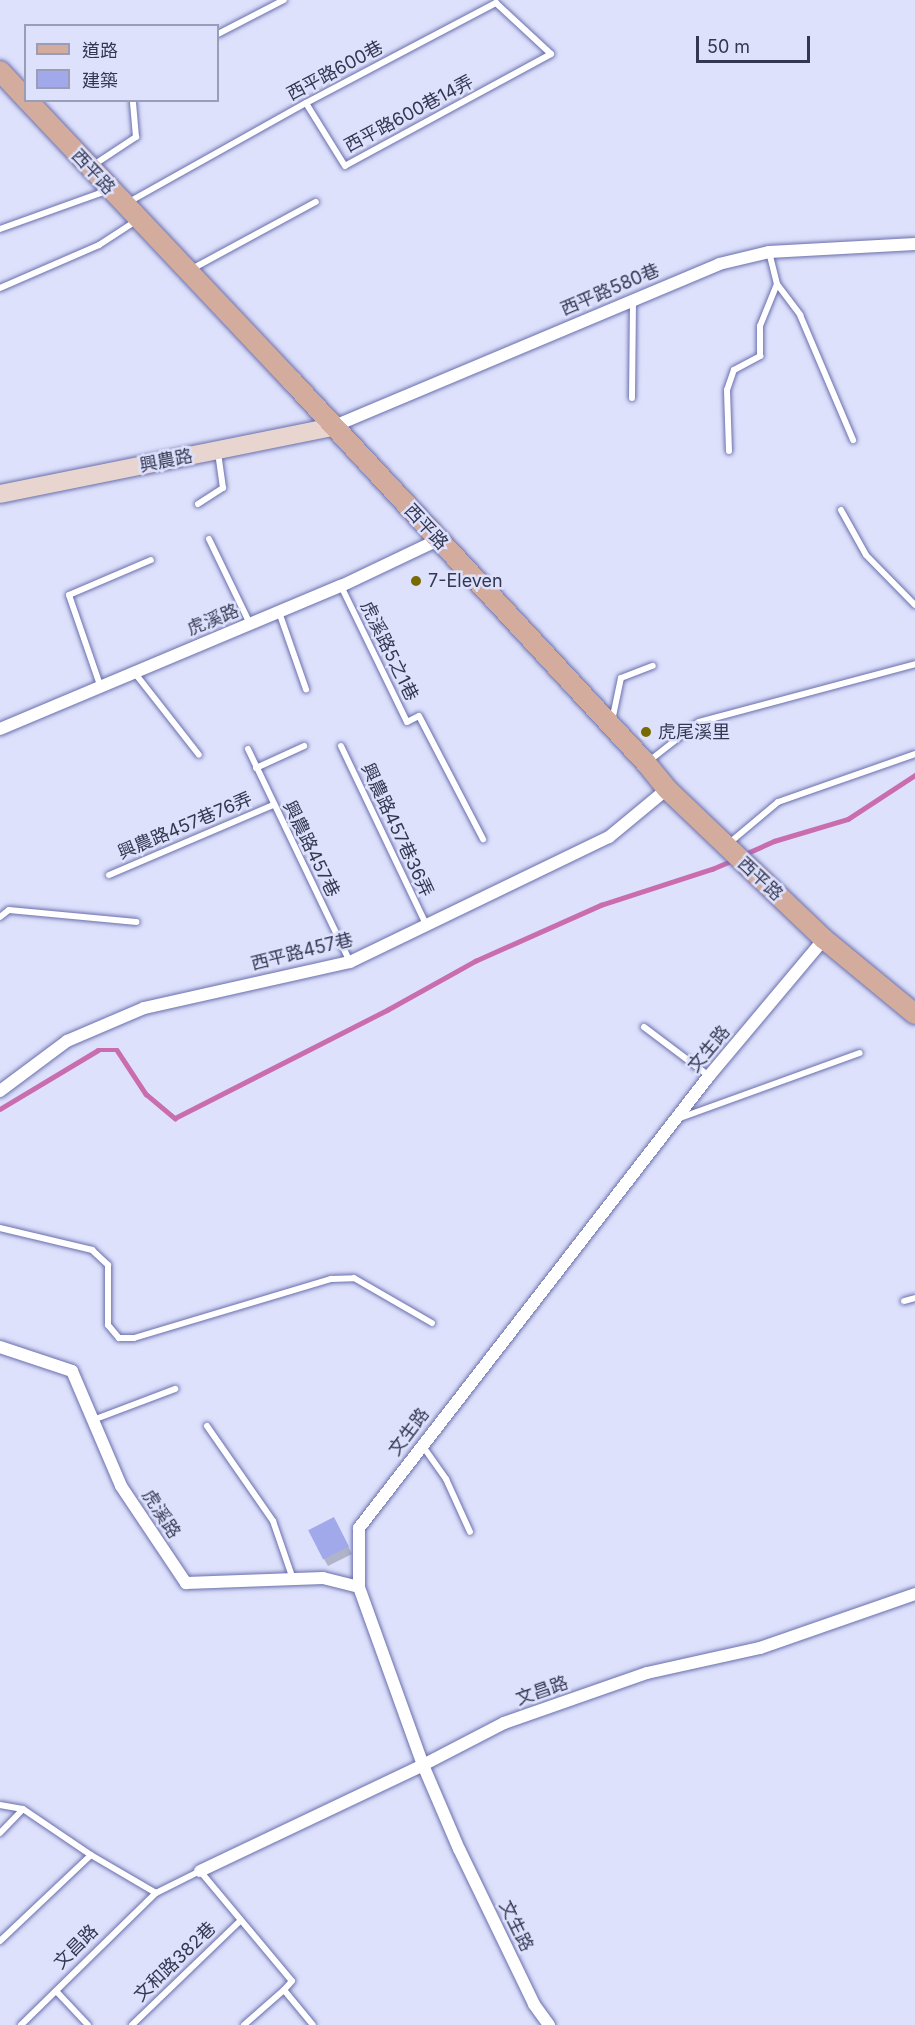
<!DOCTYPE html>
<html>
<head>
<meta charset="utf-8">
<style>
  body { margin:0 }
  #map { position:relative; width:915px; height:2025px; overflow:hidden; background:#dde1fc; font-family:Inter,"Noto Sans TC",sans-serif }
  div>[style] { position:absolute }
  .shadow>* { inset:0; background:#0003 }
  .stream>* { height:4.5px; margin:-2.25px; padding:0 2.25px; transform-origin:2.25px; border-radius:2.25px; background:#ca6daf }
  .building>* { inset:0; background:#a2a9ea; transform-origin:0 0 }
  .roads { filter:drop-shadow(0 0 2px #6a6fac) drop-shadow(0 0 2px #6a6fac) }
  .lane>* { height:6px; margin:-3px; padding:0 3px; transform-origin:3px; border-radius:3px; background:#fff }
  .street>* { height:12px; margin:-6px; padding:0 6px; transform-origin:6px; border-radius:6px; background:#fff }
  .secondary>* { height:18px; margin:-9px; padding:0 9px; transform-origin:9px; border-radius:9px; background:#e9d5cf }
  .primary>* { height:20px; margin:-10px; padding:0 10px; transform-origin:10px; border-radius:10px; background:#d4ac9e }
  .dots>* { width:16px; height:16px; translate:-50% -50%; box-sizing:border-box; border:3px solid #dde1fc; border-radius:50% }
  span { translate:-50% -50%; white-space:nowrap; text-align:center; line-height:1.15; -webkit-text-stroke:5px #dde1fc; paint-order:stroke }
  .street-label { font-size:18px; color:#343751 }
  .poi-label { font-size:18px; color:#343751 }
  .left { translate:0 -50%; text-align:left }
  .legend { position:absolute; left:24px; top:24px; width:195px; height:78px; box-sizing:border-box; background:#dde1fc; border:2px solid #999db8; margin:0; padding:8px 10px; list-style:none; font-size:18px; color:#343751 }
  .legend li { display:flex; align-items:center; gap:12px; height:30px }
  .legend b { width:30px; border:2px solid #999db8 }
  .scale { position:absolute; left:696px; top:36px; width:114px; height:27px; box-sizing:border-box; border:3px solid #343751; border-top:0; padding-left:8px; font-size:18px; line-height:21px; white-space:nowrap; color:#343751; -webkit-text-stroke:4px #dde1fc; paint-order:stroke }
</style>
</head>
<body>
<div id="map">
  <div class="shadow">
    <div style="clip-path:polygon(338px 1527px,352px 1554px,328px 1566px,324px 1559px)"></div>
  </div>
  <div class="stream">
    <div style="left:745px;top:854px;width:32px;rotate:-24deg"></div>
    <div style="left:774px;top:841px;width:77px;rotate:-16.6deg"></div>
    <div style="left:848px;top:819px;width:80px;rotate:-33.3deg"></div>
    <div style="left:0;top:1109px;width:114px;rotate:-31deg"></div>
    <div style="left:98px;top:1050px;width:19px"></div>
    <div style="left:117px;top:1050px;width:53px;rotate:56.6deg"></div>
    <div style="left:146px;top:1094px;width:38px;rotate:40deg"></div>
    <div style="left:175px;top:1118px;width:238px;rotate:-27deg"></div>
    <div style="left:387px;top:1010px;width:101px;rotate:-29.1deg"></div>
    <div style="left:475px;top:961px;width:138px;rotate:-24deg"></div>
    <div style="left:601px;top:905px;width:117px;rotate:-18deg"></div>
    <div style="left:712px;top:869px;width:25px;rotate:-23deg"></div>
  </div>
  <div class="building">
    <div style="left:334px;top:1517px;width:33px;height:29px;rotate:63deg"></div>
  </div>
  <div class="roads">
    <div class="lane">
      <div style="left:218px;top:34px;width:74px;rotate:-27.3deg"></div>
      <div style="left:92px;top:166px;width:53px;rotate:-33.4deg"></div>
      <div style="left:136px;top:137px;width:37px;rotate:-95deg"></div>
      <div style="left:127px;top:203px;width:205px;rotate:-29.2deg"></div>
      <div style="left:306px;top:103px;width:215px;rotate:-27.8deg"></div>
      <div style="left:496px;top:3px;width:75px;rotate:42.8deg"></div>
      <div style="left:551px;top:54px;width:234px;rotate:151.5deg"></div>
      <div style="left:345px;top:166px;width:74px;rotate:-121.8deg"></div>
      <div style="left:0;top:229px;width:116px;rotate:-19.7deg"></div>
      <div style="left:190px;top:270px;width:143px;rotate:-28.4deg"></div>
      <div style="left:777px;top:284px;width:39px;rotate:53deg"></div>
      <div style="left:800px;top:315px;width:136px;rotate:67deg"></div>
      <div style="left:0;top:288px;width:108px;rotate:-23.5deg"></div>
      <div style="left:99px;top:245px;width:44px;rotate:-33deg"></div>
      <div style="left:632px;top:398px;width:98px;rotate:-89.4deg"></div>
      <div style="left:729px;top:451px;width:61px;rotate:-91.9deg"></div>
      <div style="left:727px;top:390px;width:21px;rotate:-71deg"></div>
      <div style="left:734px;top:370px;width:30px;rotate:-28deg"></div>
      <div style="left:760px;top:356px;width:30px;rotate:-90deg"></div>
      <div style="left:760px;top:326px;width:45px;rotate:-68deg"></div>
      <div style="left:777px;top:284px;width:33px;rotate:-104deg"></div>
      <div style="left:198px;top:504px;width:30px;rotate:-33deg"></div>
      <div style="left:223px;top:488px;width:36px;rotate:-98deg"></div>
      <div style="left:841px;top:510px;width:51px;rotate:60.9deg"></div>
      <div style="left:866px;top:555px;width:70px;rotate:45.6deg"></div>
      <div style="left:209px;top:539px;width:94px;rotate:64.2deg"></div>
      <div style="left:341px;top:586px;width:151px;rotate:64.1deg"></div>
      <div style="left:407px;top:722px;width:13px;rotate:-27deg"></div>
      <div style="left:419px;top:716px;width:139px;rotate:62.5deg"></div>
      <div style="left:279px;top:612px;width:82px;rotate:70.7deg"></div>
      <div style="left:134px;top:672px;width:105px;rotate:51.9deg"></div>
      <div style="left:100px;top:685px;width:95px;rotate:-109deg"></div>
      <div style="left:69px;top:595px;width:89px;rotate:-23.1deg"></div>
      <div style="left:612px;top:721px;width:44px;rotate:-78.2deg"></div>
      <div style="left:621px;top:678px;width:34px;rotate:-21deg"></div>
      <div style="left:341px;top:746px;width:199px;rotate:64.5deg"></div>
      <div style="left:248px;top:749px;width:236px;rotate:64.4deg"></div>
      <div style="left:649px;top:761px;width:63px;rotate:-38deg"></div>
      <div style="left:699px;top:722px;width:224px;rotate:-15deg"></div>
      <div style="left:256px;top:768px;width:53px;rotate:-24.6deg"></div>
      <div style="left:728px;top:844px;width:65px;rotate:-40deg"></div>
      <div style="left:778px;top:802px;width:145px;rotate:-19.3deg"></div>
      <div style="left:109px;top:875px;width:178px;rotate:-23.1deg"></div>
      <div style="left:0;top:917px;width:11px;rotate:-38deg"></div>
      <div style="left:9px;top:910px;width:128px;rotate:5.4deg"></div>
      <div style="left:644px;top:1027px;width:81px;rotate:37deg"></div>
      <div style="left:680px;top:1118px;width:191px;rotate:-19.9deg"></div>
      <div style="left:0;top:1228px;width:95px;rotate:13.4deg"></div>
      <div style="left:92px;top:1250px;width:22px;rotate:43deg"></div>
      <div style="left:108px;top:1265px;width:60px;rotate:90deg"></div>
      <div style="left:108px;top:1325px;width:17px;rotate:50deg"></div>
      <div style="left:119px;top:1338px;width:15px"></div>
      <div style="left:134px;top:1338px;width:206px;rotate:-16.7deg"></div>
      <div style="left:331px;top:1279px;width:23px;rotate:-2deg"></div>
      <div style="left:354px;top:1278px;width:90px;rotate:30deg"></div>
      <div style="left:904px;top:1301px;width:11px;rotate:-15deg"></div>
      <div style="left:93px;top:1420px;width:88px;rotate:-20.7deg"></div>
      <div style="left:207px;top:1426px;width:116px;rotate:55.2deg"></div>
      <div style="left:273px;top:1521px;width:61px;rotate:71deg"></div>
      <div style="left:422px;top:1445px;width:42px;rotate:54.8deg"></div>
      <div style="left:446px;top:1479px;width:58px;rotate:65.6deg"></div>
      <div style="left:0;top:1805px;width:23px;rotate:10deg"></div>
      <div style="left:23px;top:1809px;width:82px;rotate:34.1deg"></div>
      <div style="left:91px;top:1855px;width:75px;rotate:30.3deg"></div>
      <div style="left:156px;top:1893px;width:49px;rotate:-26.6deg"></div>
      <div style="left:200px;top:1871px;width:143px;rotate:50.1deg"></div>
      <div style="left:292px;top:1981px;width:12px;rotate:132deg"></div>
      <div style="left:284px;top:1990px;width:45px;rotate:50.4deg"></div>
      <div style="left:0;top:1833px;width:33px;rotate:-46deg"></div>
      <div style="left:0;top:1941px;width:125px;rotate:-43.4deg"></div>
      <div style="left:57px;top:1992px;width:45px;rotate:46.8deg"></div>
      <div style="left:21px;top:2025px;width:189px;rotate:-44.4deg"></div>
      <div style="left:132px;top:2025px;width:149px;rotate:-43.9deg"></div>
      <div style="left:244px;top:2025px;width:53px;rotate:-41.2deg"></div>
    </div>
    <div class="street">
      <div style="left:332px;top:427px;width:420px;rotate:-22.8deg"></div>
      <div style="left:719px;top:264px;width:51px;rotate:-13.5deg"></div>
      <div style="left:769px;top:252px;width:146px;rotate:-3.1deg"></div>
      <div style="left:0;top:729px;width:370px;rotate:-22.8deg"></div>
      <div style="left:341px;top:586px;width:107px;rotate:-25.4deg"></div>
      <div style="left:0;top:1091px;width:84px;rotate:-36.7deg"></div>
      <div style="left:67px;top:1041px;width:84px;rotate:-23.2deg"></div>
      <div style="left:144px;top:1008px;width:211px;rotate:-12.6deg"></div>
      <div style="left:350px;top:962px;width:288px;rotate:-25.8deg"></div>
      <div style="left:609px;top:837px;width:75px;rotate:-39.6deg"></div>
      <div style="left:0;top:1347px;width:76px;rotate:18.4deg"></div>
      <div style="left:72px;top:1371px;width:125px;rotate:66.9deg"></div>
      <div style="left:121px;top:1486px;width:117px;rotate:56.2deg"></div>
      <div style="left:186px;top:1583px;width:137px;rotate:-2.1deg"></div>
      <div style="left:323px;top:1578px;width:37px;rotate:14deg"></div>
      <div style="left:200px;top:1871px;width:247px;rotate:-25.4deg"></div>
      <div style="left:423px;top:1765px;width:91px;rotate:-27.4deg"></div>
      <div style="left:504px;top:1723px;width:151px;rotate:-19.3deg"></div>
      <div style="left:647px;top:1673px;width:116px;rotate:-12.5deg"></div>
      <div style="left:760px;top:1648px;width:164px;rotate:-19.2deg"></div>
      <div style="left:549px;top:2025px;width:26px;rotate:-126deg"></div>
      <div style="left:534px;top:2004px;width:172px;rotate:-115.8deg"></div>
      <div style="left:459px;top:1849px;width:91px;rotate:-113.2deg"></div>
      <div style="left:423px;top:1765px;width:189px;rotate:-109.8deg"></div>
      <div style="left:359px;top:1587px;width:59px;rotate:-90deg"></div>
      <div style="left:359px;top:1528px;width:572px;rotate:-52.25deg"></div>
      <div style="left:709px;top:1076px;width:179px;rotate:-50deg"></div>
    </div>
    <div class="secondary">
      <div style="left:0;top:494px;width:339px;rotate:-11.4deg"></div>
    </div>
    <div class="primary">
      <div style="left:0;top:71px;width:38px;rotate:47deg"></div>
      <div style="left:27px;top:100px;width:386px;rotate:46.7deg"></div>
      <div style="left:292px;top:381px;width:521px;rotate:47.18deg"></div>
      <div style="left:646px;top:763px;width:33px;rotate:51deg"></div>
      <div style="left:667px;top:789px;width:217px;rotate:43.7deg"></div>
      <div style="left:824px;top:939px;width:118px;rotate:39.5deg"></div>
    </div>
  </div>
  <div class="dots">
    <div style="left:416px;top:581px;background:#786900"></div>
    <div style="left:646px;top:732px;background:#786900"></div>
  </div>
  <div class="street-label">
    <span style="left:335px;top:71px;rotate:-28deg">西平路600巷</span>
    <span style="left:409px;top:114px;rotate:-28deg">西平路600巷14弄</span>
    <span style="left:93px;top:172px;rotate:47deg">西平路</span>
    <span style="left:610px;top:290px;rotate:-23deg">西平路580巷</span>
    <span style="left:166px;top:461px;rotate:-11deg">興農路</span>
    <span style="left:426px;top:527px;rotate:47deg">西平路</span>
    <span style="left:213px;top:620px;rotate:-22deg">虎溪路</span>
    <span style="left:389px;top:651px;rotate:64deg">虎溪路5之1巷</span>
    <span style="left:185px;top:826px;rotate:-23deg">興農路457巷76弄</span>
    <span style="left:397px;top:830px;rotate:65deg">興農路457巷36弄</span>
    <span style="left:311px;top:849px;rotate:64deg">興農路457巷</span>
    <span style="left:760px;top:879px;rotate:43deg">西平路</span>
    <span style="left:302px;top:952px;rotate:-14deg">西平路457巷</span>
    <span style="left:709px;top:1049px;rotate:-50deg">文生路</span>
    <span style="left:409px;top:1432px;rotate:-53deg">文生路</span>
    <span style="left:161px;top:1514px;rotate:57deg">虎溪路</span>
    <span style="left:542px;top:1691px;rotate:-19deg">文昌路</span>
    <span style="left:516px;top:1926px;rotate:64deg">文生路</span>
    <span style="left:76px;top:1947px;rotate:-45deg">文昌路</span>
    <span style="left:175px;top:1962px;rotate:-44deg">文和路382巷</span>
  </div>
  <div class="poi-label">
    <span class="left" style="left:428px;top:581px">7-Eleven</span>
    <span class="left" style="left:658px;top:732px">虎尾溪里</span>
  </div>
  <ul class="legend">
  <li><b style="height:8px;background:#d4ac9e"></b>道路</li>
  <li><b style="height:16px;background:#a2a9ea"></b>建築</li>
  </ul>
  <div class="scale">50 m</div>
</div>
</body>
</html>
